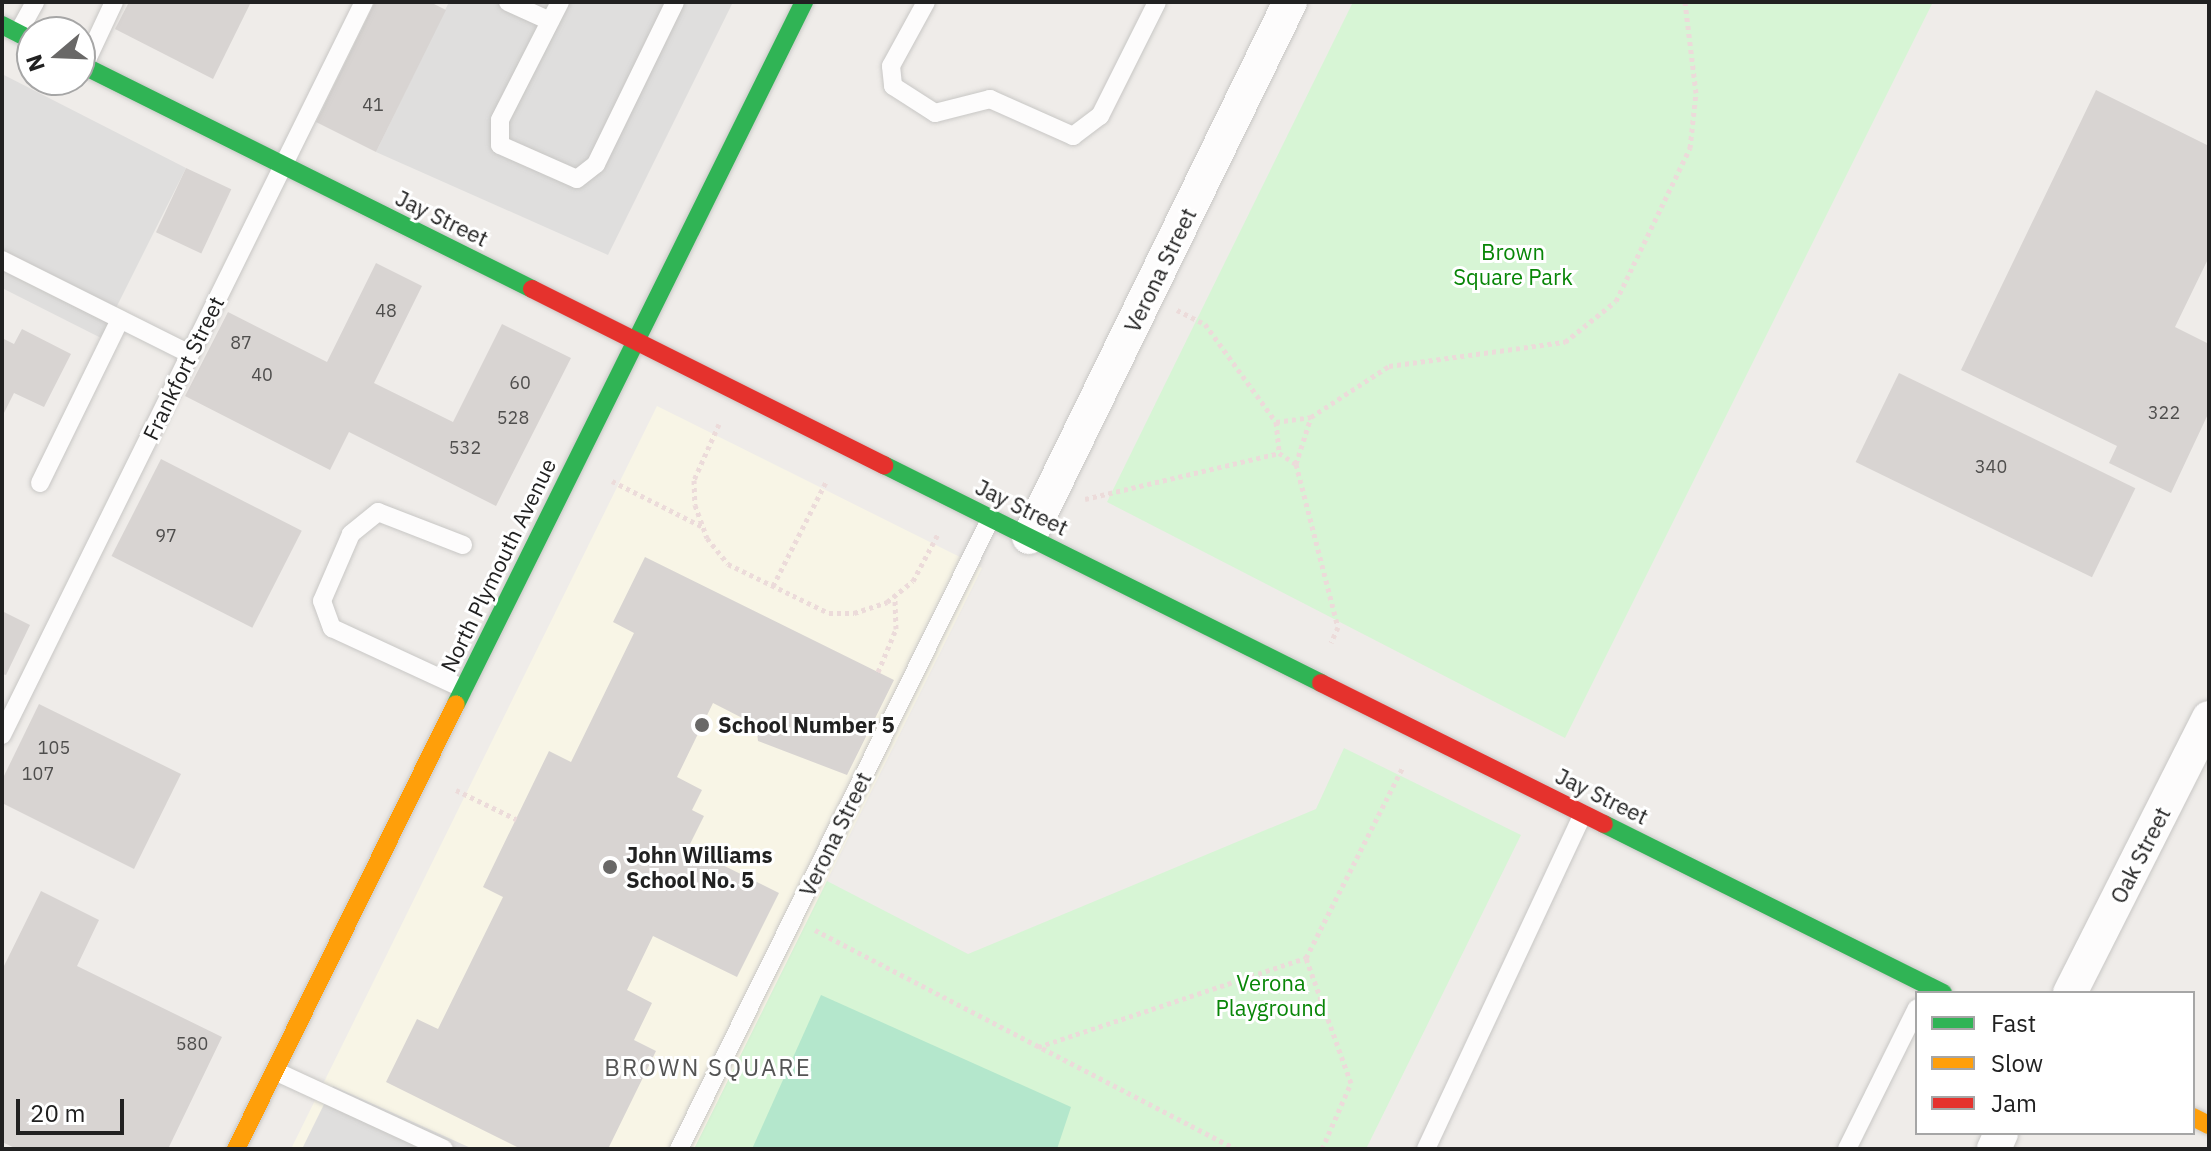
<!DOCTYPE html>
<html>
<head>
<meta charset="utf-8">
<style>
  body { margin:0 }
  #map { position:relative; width:2211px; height:1151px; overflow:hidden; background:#efece9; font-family:"IBM Plex Sans",sans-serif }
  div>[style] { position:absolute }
  .education>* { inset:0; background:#f8f5e6 }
  .park>* { inset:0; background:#d7f5d5 }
  .pitch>* { inset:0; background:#b4e7cc }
  .parking>* { inset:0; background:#dfdedd }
  .building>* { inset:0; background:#d8d4d2; transform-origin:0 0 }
  .path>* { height:5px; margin-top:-2.5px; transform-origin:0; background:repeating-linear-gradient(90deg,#ecdbda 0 4px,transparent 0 8px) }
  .roads { filter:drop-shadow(0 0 2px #c8c7c5) drop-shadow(0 0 2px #c8c7c5) }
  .lane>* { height:18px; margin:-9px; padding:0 9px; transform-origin:9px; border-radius:9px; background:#fdfcfc }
  .street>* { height:34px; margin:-17px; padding:0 17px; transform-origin:17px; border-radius:17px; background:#fdfcfc }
  .fast>* { height:18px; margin:-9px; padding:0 9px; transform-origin:9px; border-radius:9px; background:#30b455 }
  .slow>* { height:18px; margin:-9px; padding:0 9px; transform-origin:9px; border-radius:9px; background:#ff9f0a }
  .jam>* { height:18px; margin:-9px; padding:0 9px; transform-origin:9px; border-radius:9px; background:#e5322d }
  .dots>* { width:22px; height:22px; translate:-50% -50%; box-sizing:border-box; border:4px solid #fff; border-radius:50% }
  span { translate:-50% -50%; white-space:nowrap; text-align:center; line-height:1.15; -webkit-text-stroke:6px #fff; paint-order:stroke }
  .number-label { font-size:18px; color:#4f4e4d }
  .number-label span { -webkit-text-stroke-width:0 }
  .street-label { font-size:22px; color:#212121 }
  .park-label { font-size:22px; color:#088607 }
  .poi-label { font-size:22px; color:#212121; font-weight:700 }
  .left { translate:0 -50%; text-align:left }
  .neighbourhood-label { font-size:24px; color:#545454; letter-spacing:2px }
  .frame { position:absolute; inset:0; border:4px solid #212121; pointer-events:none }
  .legend { position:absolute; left:1915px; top:991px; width:280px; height:144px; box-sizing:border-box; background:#fff; border:2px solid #a6a6a6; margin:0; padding:10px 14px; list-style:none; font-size:24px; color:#212121 }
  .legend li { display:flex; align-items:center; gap:16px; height:40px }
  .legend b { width:40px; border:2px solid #a6a6a6 }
  .north { position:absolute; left:16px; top:16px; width:80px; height:80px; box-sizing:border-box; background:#fff; border:2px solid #a6a6a6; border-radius:50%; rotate:251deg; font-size:22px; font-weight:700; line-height:32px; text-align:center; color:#212121 }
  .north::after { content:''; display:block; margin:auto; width:28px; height:36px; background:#696867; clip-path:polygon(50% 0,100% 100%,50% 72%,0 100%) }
  .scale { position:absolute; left:16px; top:1099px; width:108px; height:36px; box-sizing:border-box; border:4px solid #212121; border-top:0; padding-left:10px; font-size:24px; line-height:28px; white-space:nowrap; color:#212121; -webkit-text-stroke:6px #fff; paint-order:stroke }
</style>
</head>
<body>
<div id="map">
  <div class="education">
    <div style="clip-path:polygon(657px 406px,982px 568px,694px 1149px,291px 1149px)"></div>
  </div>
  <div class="park">
    <div style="clip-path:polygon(1353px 2px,1933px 2px,1565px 738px,1107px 502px)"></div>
    <div style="clip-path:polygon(1344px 748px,1521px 835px,1366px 1149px,694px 1149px,827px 881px,968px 954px,1316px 809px)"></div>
  </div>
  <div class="pitch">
    <div style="clip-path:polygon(821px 995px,1071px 1107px,1057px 1149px,752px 1149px)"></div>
  </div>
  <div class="parking">
    <div style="clip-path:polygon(449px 2px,733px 2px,608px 255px,376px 152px)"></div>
    <div style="clip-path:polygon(2px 74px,186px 168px,101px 338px,2px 288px)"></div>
    <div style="clip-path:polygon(333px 1086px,473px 1149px,302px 1149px)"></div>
  </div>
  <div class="building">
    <div style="clip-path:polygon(129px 2px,251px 2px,213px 79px,115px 29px)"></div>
    <div style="clip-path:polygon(375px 2px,430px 2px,446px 10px,376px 152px,316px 122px)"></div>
    <div style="clip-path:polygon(2096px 90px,2209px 146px,2209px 257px,2175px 327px,2209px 344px,2209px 412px,2171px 493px,2109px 463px,2117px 446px,1961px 370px)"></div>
    <div style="left:186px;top:168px;width:50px;height:71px;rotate:25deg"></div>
    <div style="clip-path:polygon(376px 263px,422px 286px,374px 383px,453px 422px,502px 324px,571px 358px,496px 506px,349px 432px,330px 470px,185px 396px,228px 312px,327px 362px)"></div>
    <div style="clip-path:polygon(22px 329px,71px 354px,44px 407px,14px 393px,2px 417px,2px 338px,14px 344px)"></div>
    <div style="left:1899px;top:373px;width:263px;height:99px;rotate:26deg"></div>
    <div style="left:161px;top:459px;width:158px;height:109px;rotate:27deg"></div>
    <div style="clip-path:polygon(645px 557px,894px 680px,847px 775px,758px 741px,756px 725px,713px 703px,677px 777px,702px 790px,692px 810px,704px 816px,688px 848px,779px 893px,737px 977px,653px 936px,627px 990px,652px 1003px,634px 1040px,656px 1051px,608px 1149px,521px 1149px,386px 1082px,417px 1019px,438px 1029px,503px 897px,483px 887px,549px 751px,571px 762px,634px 633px,613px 622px)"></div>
    <div style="clip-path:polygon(2px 611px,30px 625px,6px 675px,2px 674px)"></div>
    <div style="clip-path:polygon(39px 704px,181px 774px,134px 869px,2px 803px,2px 780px)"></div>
    <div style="clip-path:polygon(41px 891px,99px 920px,77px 966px,222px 1037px,168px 1149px,17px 1149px,2px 1142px,2px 970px)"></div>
  </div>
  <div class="path">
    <div style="left:1177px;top:310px;width:31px;rotate:27deg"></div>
    <div style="left:1205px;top:324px;width:121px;rotate:54.1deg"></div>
    <div style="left:1276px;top:422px;width:31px;rotate:84deg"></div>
    <div style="left:1279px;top:453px;width:20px;rotate:33deg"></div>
    <div style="left:1296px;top:464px;width:168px;rotate:75.6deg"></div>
    <div style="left:1338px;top:627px;width:17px;rotate:114deg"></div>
    <div style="left:1276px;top:422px;width:35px;rotate:-8deg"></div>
    <div style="left:1311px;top:417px;width:93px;rotate:-33.2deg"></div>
    <div style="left:1389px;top:366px;width:178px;rotate:-7.8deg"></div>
    <div style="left:1565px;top:342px;width:65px;rotate:-38.8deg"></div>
    <div style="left:1616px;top:301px;width:170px;rotate:-64.2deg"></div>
    <div style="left:1690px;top:148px;width:55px;rotate:-83.8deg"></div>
    <div style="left:1696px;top:93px;width:92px;rotate:-96.9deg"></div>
    <div style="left:719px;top:424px;width:61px;rotate:114.1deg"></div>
    <div style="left:694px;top:480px;width:25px;rotate:88deg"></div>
    <div style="left:695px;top:505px;width:35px;rotate:70deg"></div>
    <div style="left:707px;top:538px;width:33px;rotate:51deg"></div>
    <div style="left:728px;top:564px;width:112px;rotate:25.9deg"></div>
    <div style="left:829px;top:613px;width:25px"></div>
    <div style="left:854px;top:613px;width:35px;rotate:-18deg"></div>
    <div style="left:887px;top:602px;width:33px;rotate:-39deg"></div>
    <div style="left:913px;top:581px;width:53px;rotate:-62deg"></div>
    <div style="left:1296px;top:464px;width:49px;rotate:-72.3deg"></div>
    <div style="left:612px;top:481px;width:102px;rotate:26.8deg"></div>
    <div style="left:1085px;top:499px;width:199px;rotate:-13.3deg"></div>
    <div style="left:773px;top:586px;width:119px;rotate:-63deg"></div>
    <div style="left:878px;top:672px;width:47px;rotate:-67.3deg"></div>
    <div style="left:896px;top:629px;width:32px;rotate:-92deg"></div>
    <div style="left:456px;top:790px;width:67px;rotate:25.8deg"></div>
    <div style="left:815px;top:930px;width:475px;rotate:27.5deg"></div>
    <div style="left:1038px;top:1047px;width:282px;rotate:-18.4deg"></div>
    <div style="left:1322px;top:1149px;width:72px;rotate:-66.3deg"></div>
    <div style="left:1351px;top:1083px;width:133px;rotate:-109.8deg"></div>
    <div style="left:1306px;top:958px;width:214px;rotate:-63.1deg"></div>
  </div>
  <div class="roads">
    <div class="lane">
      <div style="left:508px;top:2px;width:46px;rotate:24.3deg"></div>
      <div style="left:560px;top:2px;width:132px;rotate:117deg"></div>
      <div style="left:500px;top:120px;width:25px;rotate:90deg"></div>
      <div style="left:500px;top:145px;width:84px;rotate:23.8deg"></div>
      <div style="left:577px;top:179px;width:24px;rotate:-38deg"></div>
      <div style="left:596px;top:164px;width:180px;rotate:-64deg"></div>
      <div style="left:926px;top:2px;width:73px;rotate:118.7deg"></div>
      <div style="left:891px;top:66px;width:20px;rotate:84deg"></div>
      <div style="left:893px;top:86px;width:50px;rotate:32.7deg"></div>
      <div style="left:935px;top:113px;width:57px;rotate:-14.3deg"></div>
      <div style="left:990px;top:99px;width:91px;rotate:24deg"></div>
      <div style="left:1073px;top:136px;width:34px;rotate:-37deg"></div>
      <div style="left:1100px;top:116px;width:127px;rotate:-63.4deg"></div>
      <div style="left:18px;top:33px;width:35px;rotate:-61deg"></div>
      <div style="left:84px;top:66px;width:71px;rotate:-64.9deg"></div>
      <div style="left:2px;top:260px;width:210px;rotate:26.6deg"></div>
      <div style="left:40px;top:483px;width:182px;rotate:-63.9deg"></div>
      <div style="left:463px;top:545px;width:91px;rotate:-158.8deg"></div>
      <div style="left:378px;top:512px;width:35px;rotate:141deg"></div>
      <div style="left:351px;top:534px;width:73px;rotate:113.4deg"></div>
      <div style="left:322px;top:601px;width:29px;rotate:70deg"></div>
      <div style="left:332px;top:628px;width:145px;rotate:24.8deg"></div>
      <div style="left:2px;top:735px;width:818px;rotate:-63.72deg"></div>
      <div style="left:275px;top:1071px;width:186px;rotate:24.8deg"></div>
      <div style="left:679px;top:1149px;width:704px;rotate:-63.69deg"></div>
      <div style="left:1426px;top:1149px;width:370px;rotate:-64.9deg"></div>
      <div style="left:1847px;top:1149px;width:157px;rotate:-63.6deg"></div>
    </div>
    <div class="street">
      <div style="left:1029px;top:537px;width:595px;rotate:-63.99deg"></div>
      <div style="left:2070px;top:993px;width:308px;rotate:-63.2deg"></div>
      <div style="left:1994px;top:1149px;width:17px;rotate:-66deg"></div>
    </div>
    <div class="fast">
      <div style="left:2px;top:25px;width:34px;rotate:27deg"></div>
      <div style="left:80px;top:64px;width:505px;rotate:26.46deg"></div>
      <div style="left:884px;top:465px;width:488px;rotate:26.5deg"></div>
      <div style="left:456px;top:704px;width:784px;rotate:-63.63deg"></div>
      <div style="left:1604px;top:824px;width:379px;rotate:26.5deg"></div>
    </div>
    <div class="slow">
      <div style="left:2193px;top:1117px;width:18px;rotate:27deg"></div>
      <div style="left:236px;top:1149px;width:496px;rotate:-63.7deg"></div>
    </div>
    <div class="jam">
      <div style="left:532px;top:289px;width:394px;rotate:26.6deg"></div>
      <div style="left:1321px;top:683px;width:316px;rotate:26.5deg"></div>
    </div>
  </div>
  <div class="dots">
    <div style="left:702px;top:725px;background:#696867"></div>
    <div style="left:610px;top:867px;background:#696867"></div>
  </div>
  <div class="number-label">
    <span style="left:373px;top:105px">41</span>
    <span style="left:386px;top:311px">48</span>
    <span style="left:241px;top:343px">87</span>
    <span style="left:262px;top:375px">40</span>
    <span style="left:520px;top:383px">60</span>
    <span style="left:2164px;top:413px">322</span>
    <span style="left:513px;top:418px">528</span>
    <span style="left:465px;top:448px">532</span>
    <span style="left:1991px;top:467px">340</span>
    <span style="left:166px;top:536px">97</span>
    <span style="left:54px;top:748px">105</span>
    <span style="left:38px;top:774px">107</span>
    <span style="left:192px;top:1044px">580</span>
  </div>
  <div class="street-label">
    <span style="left:442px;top:218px;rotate:26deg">Jay Street</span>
    <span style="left:1160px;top:270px;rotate:-64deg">Verona Street</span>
    <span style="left:183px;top:368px;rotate:-64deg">Frankfort Street</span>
    <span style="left:1022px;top:507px;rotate:26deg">Jay Street</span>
    <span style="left:498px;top:565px;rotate:-64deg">North Plymouth Avenue</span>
    <span style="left:1602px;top:796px;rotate:26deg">Jay Street</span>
    <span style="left:835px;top:834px;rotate:-64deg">Verona Street</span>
    <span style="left:2140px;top:855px;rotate:-63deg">Oak Street</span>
  </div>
  <div class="park-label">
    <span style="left:1513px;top:264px">Brown<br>Square Park</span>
    <span style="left:1271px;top:995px">Verona<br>Playground</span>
  </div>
  <div class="poi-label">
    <span class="left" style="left:718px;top:725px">School Number 5</span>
    <span class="left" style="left:626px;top:867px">John Williams<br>School No. 5</span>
  </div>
  <div class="neighbourhood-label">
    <span style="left:708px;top:1068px">BROWN SQUARE</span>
  </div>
  <div class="frame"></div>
  <ul class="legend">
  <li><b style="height:10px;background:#30b455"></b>Fast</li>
  <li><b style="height:10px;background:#ff9f0a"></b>Slow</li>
  <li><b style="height:10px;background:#e5322d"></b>Jam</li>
  </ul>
  <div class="north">N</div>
  <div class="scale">20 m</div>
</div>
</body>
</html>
